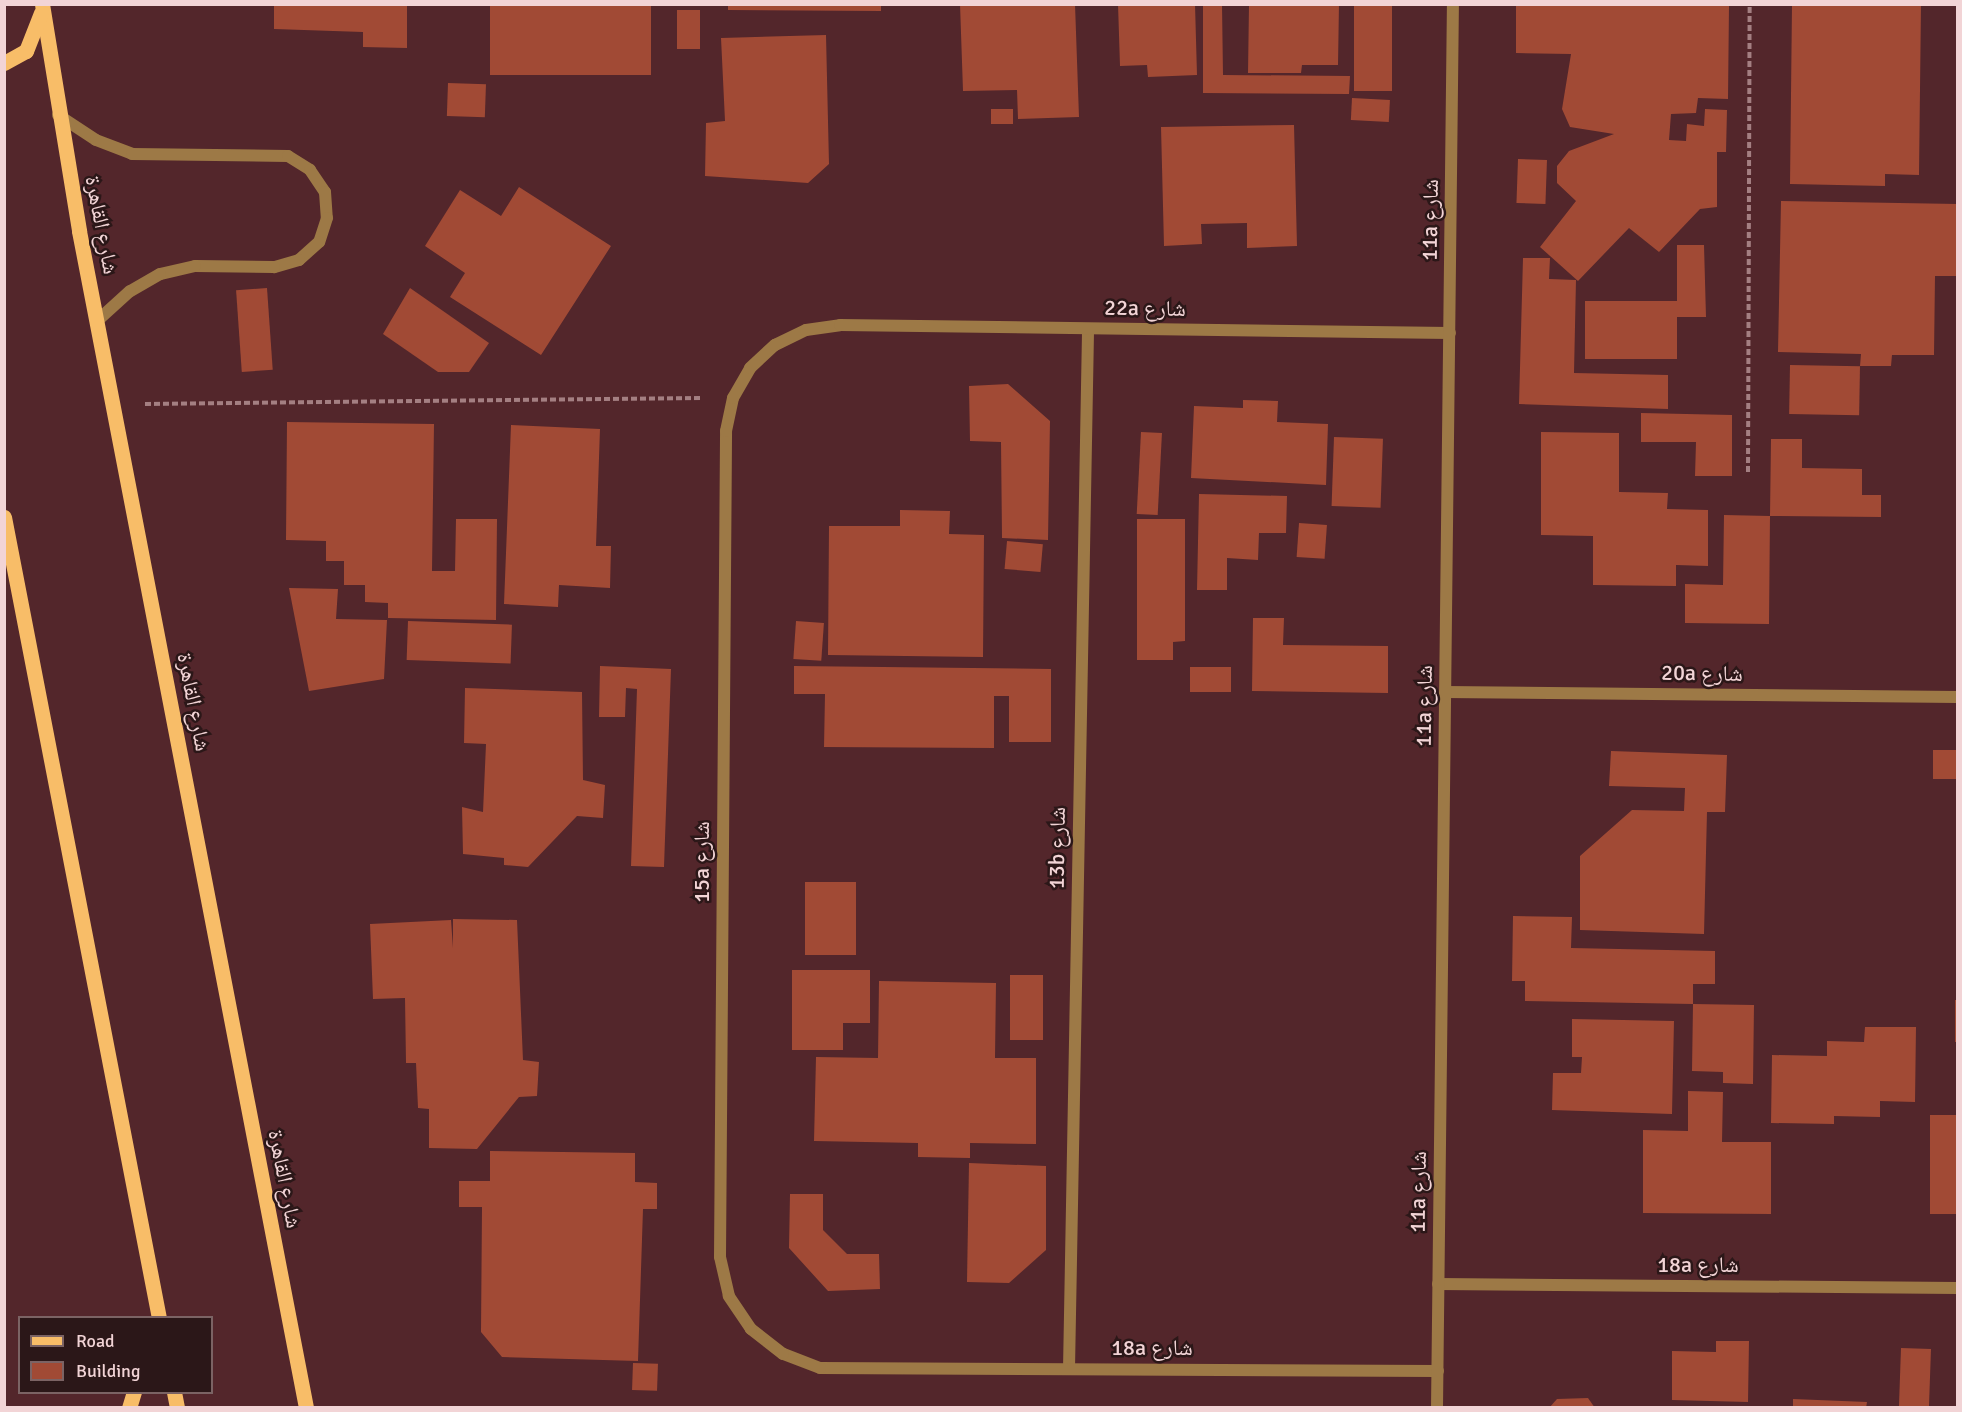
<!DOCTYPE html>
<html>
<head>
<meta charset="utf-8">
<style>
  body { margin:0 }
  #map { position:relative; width:1962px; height:1412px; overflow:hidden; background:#53262b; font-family:Signika,"Noto Naskh Arabic",sans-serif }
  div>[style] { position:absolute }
  .building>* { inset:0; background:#a14a35; transform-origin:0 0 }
  .path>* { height:4px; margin-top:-2px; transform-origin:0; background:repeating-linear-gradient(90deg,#a47f82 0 6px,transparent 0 9px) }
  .service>* { height:12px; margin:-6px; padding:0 6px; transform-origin:6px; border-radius:6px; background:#9d7946 }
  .minor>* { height:12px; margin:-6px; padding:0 6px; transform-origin:6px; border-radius:6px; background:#9d7946 }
  .primary>* { height:15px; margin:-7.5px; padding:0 7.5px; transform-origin:7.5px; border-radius:7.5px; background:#f8bd68 }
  span { translate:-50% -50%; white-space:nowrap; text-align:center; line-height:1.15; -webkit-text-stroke:5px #2b1718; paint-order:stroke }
  .street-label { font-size:22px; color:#f2d4d6 }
  .frame { position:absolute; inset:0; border:6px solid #f2d4d6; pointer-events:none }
  .legend { position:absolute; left:18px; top:1316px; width:195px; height:78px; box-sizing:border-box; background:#2b1718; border:2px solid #7b6364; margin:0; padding:8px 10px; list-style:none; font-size:18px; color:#f2d4d6 }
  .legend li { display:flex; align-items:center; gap:12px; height:30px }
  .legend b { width:30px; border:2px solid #7b6364 }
</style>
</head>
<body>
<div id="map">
  <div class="building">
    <div style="clip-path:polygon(274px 4px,407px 4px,407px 48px,363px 47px,363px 32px,274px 29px)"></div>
    <div style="left:490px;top:4px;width:161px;height:71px"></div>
    <div style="clip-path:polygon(728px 4px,881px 4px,881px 11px,728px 10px)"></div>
    <div style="clip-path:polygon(960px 4px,1075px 4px,1079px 117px,1018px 119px,1017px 90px,963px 91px)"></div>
    <div style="clip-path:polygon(1118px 4px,1195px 4px,1197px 75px,1148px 77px,1147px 65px,1120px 66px)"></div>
    <div style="clip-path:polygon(1203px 4px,1222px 4px,1223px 75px,1350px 76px,1349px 94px,1203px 93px)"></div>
    <div style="clip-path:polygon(1249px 4px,1339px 4px,1338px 65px,1302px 65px,1301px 73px,1248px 73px)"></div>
    <div style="left:1354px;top:4px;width:38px;height:87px"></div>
    <div style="clip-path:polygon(1792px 4px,1921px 4px,1919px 175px,1885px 174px,1885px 186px,1790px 184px)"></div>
    <div style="clip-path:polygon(1516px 5px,1729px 6px,1728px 99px,1698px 98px,1696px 113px,1671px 114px,1669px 140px,1686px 141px,1687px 124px,1704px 126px,1705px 109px,1727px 110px,1726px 152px,1717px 152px,1717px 207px,1700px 209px,1659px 252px,1629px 228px,1578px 281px,1540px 247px,1576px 201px,1557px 183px,1557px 166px,1569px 151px,1614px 134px,1570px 127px,1562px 109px,1571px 54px,1516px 53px)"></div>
    <div style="left:677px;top:10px;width:23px;height:39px"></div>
    <div style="clip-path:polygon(826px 35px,829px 164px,808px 183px,705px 176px,706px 123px,725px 121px,721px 38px)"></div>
    <div style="left:448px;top:83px;width:38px;height:33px;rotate:2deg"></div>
    <div style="left:1352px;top:98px;width:38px;height:22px;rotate:3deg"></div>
    <div style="left:991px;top:109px;width:22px;height:15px"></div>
    <div style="clip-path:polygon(1294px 125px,1297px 246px,1247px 248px,1247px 223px,1201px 224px,1202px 244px,1164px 246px,1161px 127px)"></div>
    <div style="left:1518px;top:159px;width:29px;height:44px;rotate:2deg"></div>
    <div style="clip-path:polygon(519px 187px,611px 246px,541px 355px,450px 297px,465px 273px,425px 246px,460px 190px,501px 216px)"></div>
    <div style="clip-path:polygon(1781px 201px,1958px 204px,1958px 276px,1935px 276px,1934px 355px,1892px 355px,1891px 366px,1860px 366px,1861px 354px,1778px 352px)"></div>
    <div style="clip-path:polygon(1677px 245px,1704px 245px,1706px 317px,1677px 317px,1677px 359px,1585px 359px,1585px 301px,1677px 301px)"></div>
    <div style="clip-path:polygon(1523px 258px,1550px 258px,1549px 279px,1576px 280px,1574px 373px,1668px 375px,1668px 409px,1519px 404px)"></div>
    <div style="left:267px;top:288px;width:82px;height:31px;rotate:86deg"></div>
    <div style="clip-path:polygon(410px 288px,489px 343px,469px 372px,438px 372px,383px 334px)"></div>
    <div style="left:1790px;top:365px;width:70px;height:49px;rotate:1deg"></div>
    <div style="clip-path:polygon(1008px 384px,1050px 421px,1048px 540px,1002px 538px,1001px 442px,970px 441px,969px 386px)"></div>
    <div style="clip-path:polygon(1243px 400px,1278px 401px,1277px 422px,1328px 424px,1326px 485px,1191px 478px,1194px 406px,1243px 408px)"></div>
    <div style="clip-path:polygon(1641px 413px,1732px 415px,1732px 476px,1695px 476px,1696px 442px,1641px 442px)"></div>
    <div style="clip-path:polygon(287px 422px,434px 424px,432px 571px,455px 571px,456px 519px,497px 519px,496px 620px,388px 618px,388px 603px,365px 602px,365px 585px,344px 585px,344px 561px,326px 561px,326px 541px,286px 540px)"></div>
    <div style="clip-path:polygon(511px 425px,600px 429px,596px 546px,611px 546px,610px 588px,559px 585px,558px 607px,504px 604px)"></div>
    <div style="left:1141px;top:432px;width:21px;height:82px;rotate:3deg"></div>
    <div style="clip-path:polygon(1541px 432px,1619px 433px,1619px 492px,1668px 493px,1667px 509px,1708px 510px,1708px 566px,1676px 565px,1676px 586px,1593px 585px,1593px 536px,1541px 535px)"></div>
    <div style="left:1334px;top:437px;width:49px;height:69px;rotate:2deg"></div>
    <div style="clip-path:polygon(1771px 439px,1802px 439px,1802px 468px,1862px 469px,1862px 495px,1881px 495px,1881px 517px,1770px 516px)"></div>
    <div style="clip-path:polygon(1199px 494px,1287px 496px,1286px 533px,1259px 533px,1258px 560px,1227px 558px,1227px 590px,1197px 590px)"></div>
    <div style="clip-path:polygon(900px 510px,950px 511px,949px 534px,984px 535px,983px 657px,828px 655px,829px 526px,900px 526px)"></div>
    <div style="clip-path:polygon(1724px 515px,1770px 516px,1769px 624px,1685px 623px,1685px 584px,1723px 585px)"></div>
    <div style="clip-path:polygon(1137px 519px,1185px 519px,1185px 641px,1173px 642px,1173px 660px,1137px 660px)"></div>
    <div style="left:1299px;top:523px;width:28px;height:34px;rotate:4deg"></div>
    <div style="left:1007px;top:541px;width:36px;height:28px;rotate:5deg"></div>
    <div style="clip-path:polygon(289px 588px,338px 589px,336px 619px,387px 620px,384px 679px,309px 691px)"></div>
    <div style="clip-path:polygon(1253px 618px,1284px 618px,1283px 645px,1388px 646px,1388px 693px,1252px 691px)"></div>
    <div style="left:408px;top:621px;width:104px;height:39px;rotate:2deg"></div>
    <div style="left:796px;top:621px;width:28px;height:38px;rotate:4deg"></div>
    <div style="clip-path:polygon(600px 666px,671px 669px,664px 867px,631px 866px,637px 689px,626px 688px,625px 717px,599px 717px)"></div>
    <div style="clip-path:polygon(794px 666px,1051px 669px,1051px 742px,1009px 742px,1009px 696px,994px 696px,994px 748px,824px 747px,825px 694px,794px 694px)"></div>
    <div style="left:1190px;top:667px;width:41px;height:25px"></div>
    <div style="clip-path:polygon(465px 688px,582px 692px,583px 780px,605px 785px,603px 818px,577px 816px,528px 867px,504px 865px,504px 858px,463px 854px,462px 807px,483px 812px,486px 744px,464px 743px)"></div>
    <div style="left:1933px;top:750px;width:25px;height:29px"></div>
    <div style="clip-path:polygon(1611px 751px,1727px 755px,1725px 812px,1707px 812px,1704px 934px,1580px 930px,1580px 856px,1632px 810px,1684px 811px,1685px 788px,1609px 786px)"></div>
    <div style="left:805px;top:882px;width:51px;height:73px"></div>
    <div style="clip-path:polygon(1513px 916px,1572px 917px,1571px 948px,1715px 951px,1715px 984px,1693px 984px,1693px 1004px,1754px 1005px,1753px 1084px,1723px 1083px,1723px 1072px,1692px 1071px,1693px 1004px,1525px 1001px,1525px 981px,1512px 981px)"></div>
    <div style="clip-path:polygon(453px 919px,517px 920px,523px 1060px,539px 1062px,537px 1096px,519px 1097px,477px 1149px,429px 1148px,429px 1109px,418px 1108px,416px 1063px,406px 1063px,405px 998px,373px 999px,370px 924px,451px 920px,453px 948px)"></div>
    <div style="clip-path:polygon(792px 970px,870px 970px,870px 1023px,843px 1023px,843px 1050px,792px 1050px)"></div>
    <div style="left:1010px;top:975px;width:33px;height:65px"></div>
    <div style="clip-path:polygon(879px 981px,996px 983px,995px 1058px,1036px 1058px,1036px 1144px,970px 1143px,970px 1158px,918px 1157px,918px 1143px,814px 1141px,816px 1057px,878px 1058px)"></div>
    <div style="left:1955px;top:1000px;width:3px;height:42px"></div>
    <div style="clip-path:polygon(1572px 1019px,1674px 1021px,1672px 1114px,1552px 1110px,1553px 1073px,1581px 1073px,1582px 1057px,1572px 1057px)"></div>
    <div style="clip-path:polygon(1865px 1027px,1916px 1027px,1915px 1102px,1880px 1101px,1880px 1117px,1834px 1116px,1834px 1124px,1771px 1123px,1772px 1055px,1827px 1056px,1827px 1041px,1864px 1042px)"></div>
    <div style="clip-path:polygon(1688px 1091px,1723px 1092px,1722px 1142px,1771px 1142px,1771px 1214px,1643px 1213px,1643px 1130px,1688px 1131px)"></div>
    <div style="left:1930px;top:1115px;width:28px;height:99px"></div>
    <div style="clip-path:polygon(490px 1151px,635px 1153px,635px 1182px,657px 1183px,657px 1209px,643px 1209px,638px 1361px,502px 1357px,481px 1332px,482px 1207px,459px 1207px,459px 1181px,490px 1181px)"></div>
    <div style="clip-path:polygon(969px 1163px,1046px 1166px,1046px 1250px,1009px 1283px,967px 1282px)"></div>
    <div style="clip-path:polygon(790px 1194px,823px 1194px,823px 1230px,847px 1254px,879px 1254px,880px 1289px,828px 1291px,789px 1248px)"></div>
    <div style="clip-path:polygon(1716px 1341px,1749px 1341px,1748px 1402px,1672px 1400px,1672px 1351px,1716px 1352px)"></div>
    <div style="left:1901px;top:1348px;width:30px;height:60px;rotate:2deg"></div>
    <div style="left:633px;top:1363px;width:25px;height:27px;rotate:2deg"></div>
    <div style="clip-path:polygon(1588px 1398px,1595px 1408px,1549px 1408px,1557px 1399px)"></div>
    <div style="clip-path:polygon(1793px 1399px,1867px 1402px,1866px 1408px,1793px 1408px)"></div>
  </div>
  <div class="path">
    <div style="left:145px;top:404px;width:557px;rotate:-0.62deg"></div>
    <div style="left:1748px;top:472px;width:468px;rotate:-89.8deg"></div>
  </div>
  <div class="service">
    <div style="left:58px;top:115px;width:45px;rotate:33.3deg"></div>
    <div style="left:96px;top:140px;width:39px;rotate:21deg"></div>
    <div style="left:132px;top:154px;width:156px;rotate:0.7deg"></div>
    <div style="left:288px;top:156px;width:26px;rotate:32deg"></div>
    <div style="left:310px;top:170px;width:27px;rotate:56deg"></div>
    <div style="left:325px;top:192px;width:26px;rotate:86deg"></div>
    <div style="left:327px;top:218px;width:25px;rotate:108deg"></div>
    <div style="left:319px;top:242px;width:27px;rotate:138deg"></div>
    <div style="left:299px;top:260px;width:26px;rotate:164deg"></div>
    <div style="left:274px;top:267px;width:79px;rotate:-179.3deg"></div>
    <div style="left:195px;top:266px;width:36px;rotate:167deg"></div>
    <div style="left:160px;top:274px;width:34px;rotate:150deg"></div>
    <div style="left:130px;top:291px;width:45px;rotate:137.7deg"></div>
  </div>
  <div class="minor">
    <div style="left:1445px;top:692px;width:513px;rotate:0.56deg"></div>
    <div style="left:1438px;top:1284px;width:520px;rotate:0.44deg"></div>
    <div style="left:1069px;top:1369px;width:1040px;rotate:-88.95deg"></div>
    <div style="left:1438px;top:1371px;width:618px;rotate:-179.72deg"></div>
    <div style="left:820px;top:1368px;width:40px;rotate:-159deg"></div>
    <div style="left:783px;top:1354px;width:41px;rotate:-142deg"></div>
    <div style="left:751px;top:1329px;width:40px;rotate:-124deg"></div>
    <div style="left:729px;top:1296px;width:40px;rotate:-103deg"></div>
    <div style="left:720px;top:1257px;width:826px;rotate:-89.58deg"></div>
    <div style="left:726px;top:431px;width:34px;rotate:-78deg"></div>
    <div style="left:733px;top:398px;width:34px;rotate:-60deg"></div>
    <div style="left:750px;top:368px;width:34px;rotate:-43deg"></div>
    <div style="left:775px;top:345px;width:34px;rotate:-26deg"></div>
    <div style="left:806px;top:330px;width:34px;rotate:-8deg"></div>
    <div style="left:840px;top:325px;width:610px;rotate:0.75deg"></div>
    <div style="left:1437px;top:1408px;width:1404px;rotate:-89.35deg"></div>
  </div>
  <div class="primary">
    <div style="left:42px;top:4px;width:230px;rotate:80.7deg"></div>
    <div style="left:79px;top:231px;width:1199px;rotate:79.08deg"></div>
    <div style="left:4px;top:63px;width:25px;rotate:-29deg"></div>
    <div style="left:26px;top:51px;width:41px;rotate:-68.5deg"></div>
    <div style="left:4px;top:517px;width:816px;rotate:79.05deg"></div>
    <div style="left:174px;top:1392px;width:16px;rotate:79deg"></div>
    <div style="left:129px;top:1408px;width:17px;rotate:-73deg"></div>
  </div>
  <div class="street-label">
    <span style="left:1430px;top:220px;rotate:-89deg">11a شارع</span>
    <span style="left:102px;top:225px;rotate:79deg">شارع القاهرة</span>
    <span style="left:1145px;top:308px;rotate:1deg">22a شارع</span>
    <span style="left:1702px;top:673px;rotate:1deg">20a شارع</span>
    <span style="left:194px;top:702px;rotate:79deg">شارع القاهرة</span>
    <span style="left:1424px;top:706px;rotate:-89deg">11a شارع</span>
    <span style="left:1057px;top:848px;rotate:-89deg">13b شارع</span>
    <span style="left:702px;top:862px;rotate:-90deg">15a شارع</span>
    <span style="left:285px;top:1179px;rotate:79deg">شارع القاهرة</span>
    <span style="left:1418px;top:1192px;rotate:-89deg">11a شارع</span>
    <span style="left:1698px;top:1265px">18a شارع</span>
    <span style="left:1152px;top:1348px">18a شارع</span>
  </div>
  <div class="frame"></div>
  <ul class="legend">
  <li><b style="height:8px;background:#f8bd68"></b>Road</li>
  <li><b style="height:16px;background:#a14a35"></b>Building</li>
  </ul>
</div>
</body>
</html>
